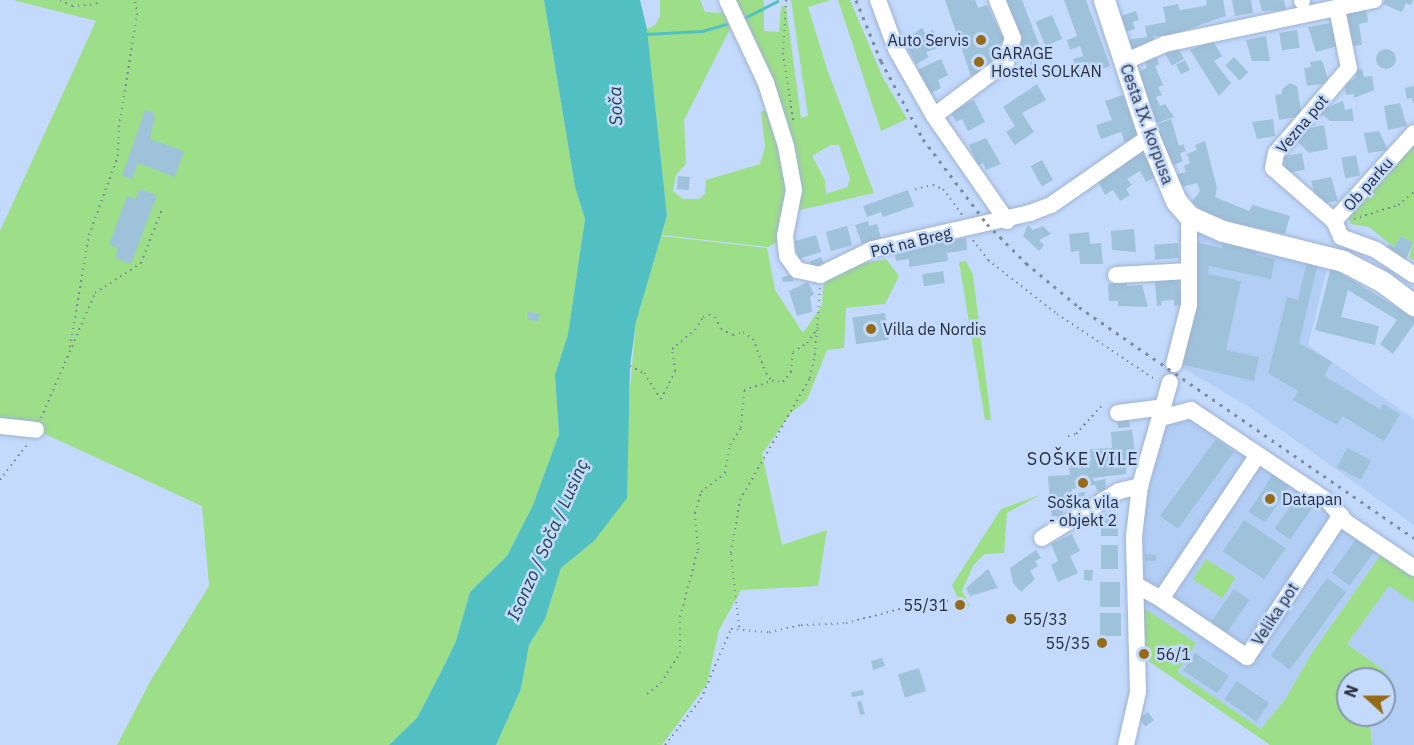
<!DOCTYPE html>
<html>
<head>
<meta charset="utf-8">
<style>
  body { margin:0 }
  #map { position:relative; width:1414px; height:745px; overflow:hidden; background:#c4dafc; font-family:"IBM Plex Sans",sans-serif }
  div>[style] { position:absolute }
  .built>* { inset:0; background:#b3cef5 }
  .green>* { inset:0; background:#9dde88; transform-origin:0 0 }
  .water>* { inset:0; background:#52c0c3 }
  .stream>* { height:3px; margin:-1.5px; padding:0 1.5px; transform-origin:1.5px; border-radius:1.5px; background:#52c0c3 }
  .building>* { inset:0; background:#9ec2da; transform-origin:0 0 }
  .round { border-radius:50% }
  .path>* { height:2px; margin-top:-1px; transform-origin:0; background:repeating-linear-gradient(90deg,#77869d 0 1.5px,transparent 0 6px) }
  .roads { filter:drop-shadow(0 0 2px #9eb3d3) drop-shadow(0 0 2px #9eb3d3) }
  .minor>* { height:16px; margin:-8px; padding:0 8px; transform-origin:8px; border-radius:8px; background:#fff }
  .major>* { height:21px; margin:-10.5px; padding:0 10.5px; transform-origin:10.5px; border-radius:10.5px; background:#fff }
  .rail>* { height:3px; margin-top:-1.5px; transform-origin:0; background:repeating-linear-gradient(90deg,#7b8ba3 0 3px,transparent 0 9px) }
  .dots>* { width:16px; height:16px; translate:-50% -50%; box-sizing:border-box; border:3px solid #c4dafc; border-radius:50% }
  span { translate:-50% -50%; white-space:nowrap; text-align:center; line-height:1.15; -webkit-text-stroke:5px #c4dafc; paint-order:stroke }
  .poi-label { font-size:16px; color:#272f3c }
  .right { translate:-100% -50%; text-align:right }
  .left { translate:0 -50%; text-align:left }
  .street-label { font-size:16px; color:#272f3c }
  .water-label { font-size:18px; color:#234445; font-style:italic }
  .neighbourhood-label { font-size:18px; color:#272f3c; letter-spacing:1.5px }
  .north { position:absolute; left:1336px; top:667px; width:60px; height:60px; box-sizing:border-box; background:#c4dafc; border:2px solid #8596af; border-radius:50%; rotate:291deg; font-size:16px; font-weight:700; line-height:24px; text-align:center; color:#272f3c }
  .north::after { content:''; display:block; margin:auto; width:21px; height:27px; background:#966b18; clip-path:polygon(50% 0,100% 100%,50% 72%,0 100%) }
</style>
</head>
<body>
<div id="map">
  <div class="built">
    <div style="clip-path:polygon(1197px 212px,1328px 265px,1308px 345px,1414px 419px,1414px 525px,1249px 407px,1178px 365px,1180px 229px)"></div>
    <div style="clip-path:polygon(1178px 415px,1196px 421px,1327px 504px,1382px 553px,1312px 653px,1286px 698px,1261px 729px,1144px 650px,1144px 508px,1165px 426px)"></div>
    <div style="clip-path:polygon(1389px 586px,1414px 603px,1414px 745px,1372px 745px,1369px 715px,1384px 715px,1384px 679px,1379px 679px,1386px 672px,1347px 644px)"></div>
  </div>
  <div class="green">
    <div style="clip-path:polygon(13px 0,544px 0,575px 187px,585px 219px,568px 334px,555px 375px,559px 434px,533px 505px,507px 556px,470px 592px,456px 641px,442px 670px,417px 718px,389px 745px,117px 745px,151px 680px,209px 586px,202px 506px,36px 430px,0 432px,0 231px,96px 21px)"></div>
    <div style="clip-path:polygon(660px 0,700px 0,705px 12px,726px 13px,731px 27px,684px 120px,686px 164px,676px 175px,673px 191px,683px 199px,699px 199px,705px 194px,706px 180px,760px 164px,765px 147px,761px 112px,766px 110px,789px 175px,779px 241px,768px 247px,662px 235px,667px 216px,647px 29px,655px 25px,660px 16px)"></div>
    <div style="clip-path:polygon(evenodd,733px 0,764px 0,764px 31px,779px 32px,781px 6px,786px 6px,801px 118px,808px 116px,791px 0,831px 0,808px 7px,827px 69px,874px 193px,800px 210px,733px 0,831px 145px,839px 145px,850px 179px,847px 187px,826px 194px,825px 180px,812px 156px,831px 145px)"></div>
    <div style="clip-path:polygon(838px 0,850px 0,882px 76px,907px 119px,881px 131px)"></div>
    <div style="clip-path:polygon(1414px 137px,1414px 261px,1409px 257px,1413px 243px,1401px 236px,1394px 247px,1369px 227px,1351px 224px,1347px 215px)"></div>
    <div style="clip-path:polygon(661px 236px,767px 248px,775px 290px,803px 333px,822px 305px,823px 287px,828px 278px,861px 264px,886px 259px,899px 276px,885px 304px,846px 308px,844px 348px,827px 350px,807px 400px,791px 413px,762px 454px,782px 545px,827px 530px,818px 586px,741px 590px,719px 630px,707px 684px,662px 745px,496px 745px,521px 689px,529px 645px,545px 619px,561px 568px,594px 541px,628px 411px,636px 322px)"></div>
    <div style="clip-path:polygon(966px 261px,973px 275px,991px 420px,985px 420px,964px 292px,959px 262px)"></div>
    <div style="clip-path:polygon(1040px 495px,1007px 513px,1004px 553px,984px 554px,973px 566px,962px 591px,970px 606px,962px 608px,952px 585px,1001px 509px)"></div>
    <div style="clip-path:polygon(1382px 553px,1414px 573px,1414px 603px,1389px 586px,1347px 644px,1386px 672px,1379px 679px,1348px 679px,1348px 715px,1369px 715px,1372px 745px,1270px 745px,1144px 658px,1144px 608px,1196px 643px,1177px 672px,1261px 729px,1286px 698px,1312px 653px)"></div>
    <div style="left:1206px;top:559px;width:35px;height:24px;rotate:33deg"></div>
  </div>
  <div class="water">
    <div style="clip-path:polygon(544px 0,640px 0,647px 29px,667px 216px,636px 322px,630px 366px,627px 498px,594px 541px,561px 568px,545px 619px,529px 645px,521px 689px,496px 745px,389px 745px,417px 718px,442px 670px,456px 641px,470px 592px,507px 556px,533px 505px,559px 434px,555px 375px,568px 334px,585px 219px,575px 187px)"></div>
  </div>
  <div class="stream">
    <div style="left:746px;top:17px;width:35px;rotate:-27deg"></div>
    <div style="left:645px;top:34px;width:57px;rotate:-3deg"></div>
    <div style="left:702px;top:31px;width:25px;rotate:-16deg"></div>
  </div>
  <div class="building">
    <div style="clip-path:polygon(945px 0,975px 0,978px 8px,987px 5px,1005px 42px,989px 48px,995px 66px,971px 76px)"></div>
    <div style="clip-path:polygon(1005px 0,1022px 0,1045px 60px,1031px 65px,1026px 51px,1022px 52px)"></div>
    <div style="clip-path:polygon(1064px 0,1086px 0,1110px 66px,1079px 77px,1073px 59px,1083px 56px,1080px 46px,1070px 50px,1067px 40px,1077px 36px)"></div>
    <div style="clip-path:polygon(1206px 0,1223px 0,1226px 16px,1171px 35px,1153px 36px,1154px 42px,1129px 51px,1127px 40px,1147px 37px,1145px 26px,1166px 22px,1163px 7px,1178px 4px,1180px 10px,1199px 7px,1207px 5px)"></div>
    <div style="clip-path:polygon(1232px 0,1251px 0,1253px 13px,1235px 16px)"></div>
    <div style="clip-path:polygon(1259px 0,1284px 0,1286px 10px,1262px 11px)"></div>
    <div style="clip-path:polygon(1385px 0,1413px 0,1411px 5px,1406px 3px,1402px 12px,1383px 4px)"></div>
    <div style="clip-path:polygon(1366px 8px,1368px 22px,1359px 24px,1362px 45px,1351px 46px,1342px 12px)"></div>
    <div style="clip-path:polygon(1136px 11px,1139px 20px,1133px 22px,1135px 29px,1123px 33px,1118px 17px)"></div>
    <div style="left:1052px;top:15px;width:26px;height:18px;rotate:67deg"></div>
    <div style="clip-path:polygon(1337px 22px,1341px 45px,1316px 52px,1308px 27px)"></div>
    <div style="clip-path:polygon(922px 28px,926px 34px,933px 30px,941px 47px,926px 52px,929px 57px,916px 64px,904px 40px)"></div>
    <div style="left:1297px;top:30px;width:18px;height:18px;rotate:81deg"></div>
    <div style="clip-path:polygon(1266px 36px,1270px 61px,1252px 61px,1246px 40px)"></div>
    <div style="clip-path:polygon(1213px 41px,1222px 56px,1214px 61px,1231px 83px,1219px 96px,1190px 50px)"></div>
    <div style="left:1176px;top:45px;width:16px;height:14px;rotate:60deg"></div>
    <div class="round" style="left:1376px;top:49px;width:20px;height:20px"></div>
    <div style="clip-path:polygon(1156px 56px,1159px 64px,1155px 66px,1163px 85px,1158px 87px,1162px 95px,1156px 97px,1160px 106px,1165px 104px,1174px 117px,1152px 125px,1137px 72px,1147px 68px,1144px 61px)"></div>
    <div style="left:1234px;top:57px;width:21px;height:12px;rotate:47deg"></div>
    <div style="clip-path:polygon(941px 59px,948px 75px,938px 80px,941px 88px,929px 94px,917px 70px)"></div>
    <div style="left:1185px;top:60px;width:11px;height:10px;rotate:63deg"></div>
    <div style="clip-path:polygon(1322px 60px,1329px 83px,1307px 86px,1304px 68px,1311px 67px,1310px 62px)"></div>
    <div style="clip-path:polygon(1362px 69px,1364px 77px,1372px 76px,1374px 90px,1354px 98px,1354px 94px,1346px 95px,1344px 84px,1356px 78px,1355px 70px)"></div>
    <div style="clip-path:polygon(1290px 83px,1297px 86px,1302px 116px,1279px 120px,1275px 95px,1282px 94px,1282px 89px)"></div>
    <div style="clip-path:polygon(1037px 84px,1046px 100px,1022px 113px,1034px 132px,1015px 145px,1006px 132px,1015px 126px,1003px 107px)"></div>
    <div style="clip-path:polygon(1414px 86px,1414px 103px,1413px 103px,1412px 98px,1407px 99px,1405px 88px)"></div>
    <div style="clip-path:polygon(1123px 95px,1139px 137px,1125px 143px,1121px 132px,1101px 139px,1096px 125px,1112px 120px,1105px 101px)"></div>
    <div style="clip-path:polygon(974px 100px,985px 122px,968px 131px,962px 119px,956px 122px,951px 112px)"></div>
    <div style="clip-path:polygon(1343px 101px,1345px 110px,1352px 108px,1354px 121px,1330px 121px,1318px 111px)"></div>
    <div style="clip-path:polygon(1400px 103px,1407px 126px,1388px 130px,1384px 106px)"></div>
    <div style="clip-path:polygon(145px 110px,155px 114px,150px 139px,184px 151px,175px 177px,138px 163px,132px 179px,122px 176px)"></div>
    <div style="clip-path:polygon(1171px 119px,1179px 146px,1183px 144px,1186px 151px,1180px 153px,1183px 161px,1169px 167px,1153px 126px)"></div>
    <div style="clip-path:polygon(1273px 119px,1275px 136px,1257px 139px,1252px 122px)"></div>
    <div style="clip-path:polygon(1324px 125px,1328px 149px,1309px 153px,1299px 143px,1296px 131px)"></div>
    <div style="clip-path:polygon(1379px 131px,1388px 150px,1368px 153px,1364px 133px)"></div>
    <div style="clip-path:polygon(986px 138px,1001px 164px,986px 170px,983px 163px,978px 165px,969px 145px)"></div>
    <div style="clip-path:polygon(1205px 141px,1217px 188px,1215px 197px,1249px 211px,1253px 205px,1290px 216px,1285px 234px,1240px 224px,1238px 227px,1207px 215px,1192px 202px,1200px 191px,1197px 183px,1181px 187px,1174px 175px,1186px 172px,1184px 166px,1190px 163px,1187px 154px,1197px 150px,1195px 145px)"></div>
    <div style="clip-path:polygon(1141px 149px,1157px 176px,1146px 182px,1140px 171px,1127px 179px,1132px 185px,1126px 189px,1130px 195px,1120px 201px,1113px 190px,1105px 195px,1095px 176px)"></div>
    <div style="left:1302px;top:153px;width:17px;height:19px;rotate:80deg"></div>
    <div style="left:1356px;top:155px;width:21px;height:15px;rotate:79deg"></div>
    <div style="left:1042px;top:160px;width:23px;height:13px;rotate:61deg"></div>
    <div style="left:678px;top:176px;width:12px;height:13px;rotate:5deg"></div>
    <div style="clip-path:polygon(1331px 177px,1338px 201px,1318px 204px,1311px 181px)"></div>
    <div style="clip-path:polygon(139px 189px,157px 195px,131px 264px,115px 258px,118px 248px,109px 245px,127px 196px,136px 199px)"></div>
    <div style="clip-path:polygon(908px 190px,914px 206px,883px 217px,881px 212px,867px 217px,863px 206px)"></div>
    <div style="clip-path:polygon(868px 221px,869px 226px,877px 224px,881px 238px,862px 244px,855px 225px)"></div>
    <div style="clip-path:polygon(1028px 225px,1033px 230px,1043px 226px,1051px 234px,1039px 240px,1044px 245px,1039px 251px,1023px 236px)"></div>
    <div style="left:847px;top:226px;width:20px;height:22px;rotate:75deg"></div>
    <div style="clip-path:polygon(1134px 229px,1136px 252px,1112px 250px,1111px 231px)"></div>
    <div style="clip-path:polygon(1089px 232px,1090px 244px,1101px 243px,1103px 264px,1080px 264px,1079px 251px,1071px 252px,1069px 234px)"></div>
    <div style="left:816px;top:235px;width:18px;height:23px;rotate:74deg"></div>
    <div style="clip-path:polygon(1401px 236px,1413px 243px,1401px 271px,1380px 258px,1389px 244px,1394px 247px)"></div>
    <div style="clip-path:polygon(966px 238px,967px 250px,947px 253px,948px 261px,909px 267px,909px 259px,896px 261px,894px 249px)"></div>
    <div style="clip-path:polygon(1224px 240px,1258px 247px,1256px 255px,1275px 259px,1271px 279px,1209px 266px,1208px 274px,1241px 281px,1226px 350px,1259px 357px,1254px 381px,1180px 364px,1194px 242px,1222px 248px)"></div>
    <div style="left:1178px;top:243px;width:15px;height:24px;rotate:86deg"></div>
    <div style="left:821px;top:257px;width:8px;height:12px;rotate:67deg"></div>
    <div style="clip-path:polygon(1307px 261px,1318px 263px,1299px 343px,1332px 362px,1324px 376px,1380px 409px,1383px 404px,1400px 414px,1384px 441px,1342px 416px,1337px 425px,1293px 400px,1298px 391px,1268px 373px,1287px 297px,1298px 300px)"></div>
    <div style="clip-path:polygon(1331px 267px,1414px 318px,1414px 324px,1393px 354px,1380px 344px,1397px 320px,1348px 290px,1341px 317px,1379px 326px,1375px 345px,1315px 330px)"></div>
    <div style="left:943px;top:271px;width:12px;height:21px;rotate:81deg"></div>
    <div style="clip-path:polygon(791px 274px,794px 281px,783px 282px,781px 278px)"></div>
    <div style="clip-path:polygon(1160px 277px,1178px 281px,1182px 305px,1174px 306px,1174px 300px,1161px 301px,1162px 305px,1157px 306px,1155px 282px,1160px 281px)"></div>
    <div style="clip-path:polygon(808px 282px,814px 294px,810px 297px,812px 312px,797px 316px,789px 291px)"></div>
    <div style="clip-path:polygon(1127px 282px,1127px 286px,1142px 285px,1148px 307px,1118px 306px,1118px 301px,1109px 301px,1108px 284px)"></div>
    <div style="clip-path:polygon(528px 312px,540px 314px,538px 322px,527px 319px)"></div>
    <div style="left:885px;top:313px;width:27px;height:33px;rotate:82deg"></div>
    <div style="left:1129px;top:418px;width:9px;height:12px;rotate:84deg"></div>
    <div style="clip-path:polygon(1132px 430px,1136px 459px,1114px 461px,1114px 465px,1127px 463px,1126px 474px,1093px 478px,1094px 481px,1106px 479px,1105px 491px,1097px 491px,1095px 485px,1072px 489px,1072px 494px,1085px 492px,1084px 503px,1075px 504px,1073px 499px,1050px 503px,1048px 476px,1070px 475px,1068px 462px,1091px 461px,1090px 449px,1112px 448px,1111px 432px)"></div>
    <div style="left:1216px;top:439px;width:22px;height:95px;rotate:36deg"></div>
    <div style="left:1347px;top:448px;width:27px;height:22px;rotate:27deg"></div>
    <div style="left:1273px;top:474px;width:20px;height:45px;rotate:33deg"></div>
    <div style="left:1301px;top:491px;width:19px;height:46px;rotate:35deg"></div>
    <div style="clip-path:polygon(1063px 505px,1063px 516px,1052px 516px,1050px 507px)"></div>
    <div style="left:1101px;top:514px;width:17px;height:22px"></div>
    <div style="left:1244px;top:520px;width:50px;height:38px;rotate:34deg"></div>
    <div style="clip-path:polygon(1072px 534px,1080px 551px,1070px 556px,1078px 573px,1058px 582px,1051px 565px,1058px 561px,1051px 544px)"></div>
    <div style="left:1357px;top:538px;width:22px;height:43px;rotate:36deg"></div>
    <div style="left:1118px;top:545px;width:24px;height:17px;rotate:90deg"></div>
    <div style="clip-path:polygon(1036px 550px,1041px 558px,1035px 561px,1038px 566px,1030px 571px,1035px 579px,1021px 592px,1013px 583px,1010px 568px)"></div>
    <div style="clip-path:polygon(1145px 554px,1156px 555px,1156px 561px,1145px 561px)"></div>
    <div style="clip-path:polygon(988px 569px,998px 588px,970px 596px,966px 588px)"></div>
    <div style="clip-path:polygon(1084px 570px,1093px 570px,1092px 581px,1084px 580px)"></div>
    <div style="left:1327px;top:578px;width:24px;height:96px;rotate:36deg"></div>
    <div style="left:1120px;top:582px;width:25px;height:20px;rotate:90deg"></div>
    <div style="left:1234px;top:589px;width:19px;height:40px;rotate:35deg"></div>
    <div style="left:1100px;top:613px;width:21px;height:23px"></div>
    <div style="left:1195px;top:653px;width:41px;height:21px;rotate:34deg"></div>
    <div style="left:1173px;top:654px;width:9px;height:7px;rotate:32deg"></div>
    <div style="clip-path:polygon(882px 658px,885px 666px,873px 670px,871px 661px)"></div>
    <div style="left:919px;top:668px;width:24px;height:22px;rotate:73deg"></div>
    <div style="left:1237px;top:681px;width:39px;height:22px;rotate:35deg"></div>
    <div style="left:863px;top:690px;width:5px;height:12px;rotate:79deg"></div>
    <div style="clip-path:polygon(861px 701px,865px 714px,860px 715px,857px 702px)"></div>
    <div style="left:1148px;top:712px;width:10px;height:11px;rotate:53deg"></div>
  </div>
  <div class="path">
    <div style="left:60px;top:0;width:13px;rotate:27deg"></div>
    <div style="left:72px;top:6px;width:24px;rotate:-5deg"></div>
    <div style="left:96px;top:4px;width:5px;rotate:-53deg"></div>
    <div style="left:786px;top:0;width:53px;rotate:93.2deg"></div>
    <div style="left:783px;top:53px;width:68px;rotate:81.5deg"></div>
    <div style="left:915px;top:189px;width:18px;rotate:-13deg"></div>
    <div style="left:933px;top:185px;width:11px;rotate:22deg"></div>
    <div style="left:943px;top:189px;width:34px;rotate:53deg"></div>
    <div style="left:1354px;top:219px;width:46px;rotate:-17.7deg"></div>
    <div style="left:1398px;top:205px;width:21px;rotate:-39deg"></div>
    <div style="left:973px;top:240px;width:25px;rotate:53deg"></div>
    <div style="left:988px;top:260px;width:88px;rotate:38deg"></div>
    <div style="left:1057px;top:314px;width:119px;rotate:33.7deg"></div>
    <div style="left:70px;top:347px;width:114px;rotate:-80.4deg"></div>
    <div style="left:89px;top:235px;width:84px;rotate:-69.8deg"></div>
    <div style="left:118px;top:156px;width:29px;rotate:-88deg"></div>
    <div style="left:119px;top:127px;width:113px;rotate:-80.9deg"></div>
    <div style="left:137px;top:15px;width:15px;rotate:-98deg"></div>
    <div style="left:630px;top:366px;width:16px;rotate:27deg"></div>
    <div style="left:644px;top:373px;width:31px;rotate:57deg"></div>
    <div style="left:661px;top:399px;width:31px;rotate:-63deg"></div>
    <div style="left:675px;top:371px;width:22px;rotate:-98deg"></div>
    <div style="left:672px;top:349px;width:30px;rotate:-40deg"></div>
    <div style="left:695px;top:330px;width:15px;rotate:-58deg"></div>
    <div style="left:703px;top:317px;width:6px;rotate:-18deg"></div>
    <div style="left:709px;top:315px;width:6px;rotate:18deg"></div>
    <div style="left:715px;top:317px;width:13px;rotate:63deg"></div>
    <div style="left:721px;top:329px;width:13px;rotate:27deg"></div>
    <div style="left:733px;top:335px;width:10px;rotate:-17deg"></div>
    <div style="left:743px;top:332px;width:12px;rotate:35deg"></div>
    <div style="left:753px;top:339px;width:36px;rotate:69deg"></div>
    <div style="left:766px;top:373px;width:10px;rotate:53deg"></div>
    <div style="left:772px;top:381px;width:11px;rotate:5deg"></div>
    <div style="left:783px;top:382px;width:13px;rotate:-51deg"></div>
    <div style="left:791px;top:372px;width:20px;rotate:-84deg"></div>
    <div style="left:793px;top:352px;width:17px;rotate:-33deg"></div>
    <div style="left:807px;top:343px;width:19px;rotate:-54deg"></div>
    <div style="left:41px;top:418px;width:136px;rotate:-66.6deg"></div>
    <div style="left:95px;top:293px;width:55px;rotate:-33.1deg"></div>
    <div style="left:141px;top:263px;width:58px;rotate:-68.7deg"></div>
    <div style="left:1068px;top:436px;width:8px;rotate:-14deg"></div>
    <div style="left:1076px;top:434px;width:36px;rotate:-48deg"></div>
    <div style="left:1100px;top:407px;width:6px;rotate:-9deg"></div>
    <div style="left:0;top:480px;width:48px;rotate:-52.7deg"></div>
    <div style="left:739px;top:627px;width:74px;rotate:-96.2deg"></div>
    <div style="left:731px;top:553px;width:54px;rotate:-80.4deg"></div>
    <div style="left:740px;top:500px;width:141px;rotate:-60.2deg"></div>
    <div style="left:810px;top:378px;width:24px;rotate:-78deg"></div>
    <div style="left:815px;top:355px;width:67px;rotate:-85.7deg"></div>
    <div style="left:647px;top:694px;width:18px;rotate:-38deg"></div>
    <div style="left:661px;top:683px;width:36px;rotate:-58deg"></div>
    <div style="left:680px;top:653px;width:36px;rotate:-90deg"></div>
    <div style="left:680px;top:617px;width:69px;rotate:-75deg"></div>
    <div style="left:698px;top:550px;width:37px;rotate:-95deg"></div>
    <div style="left:695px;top:513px;width:22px;rotate:-74deg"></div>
    <div style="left:701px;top:492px;width:31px;rotate:-38deg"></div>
    <div style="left:725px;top:473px;width:28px;rotate:-80deg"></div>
    <div style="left:730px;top:445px;width:20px;rotate:-57deg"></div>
    <div style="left:741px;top:428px;width:38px;rotate:-85deg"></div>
    <div style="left:744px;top:390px;width:29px;rotate:-18deg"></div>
    <div style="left:665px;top:745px;width:58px;rotate:-52deg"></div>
    <div style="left:701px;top:699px;width:76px;rotate:-66.8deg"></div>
    <div style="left:731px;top:629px;width:38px;rotate:5deg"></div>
    <div style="left:769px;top:632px;width:33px;rotate:-12deg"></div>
    <div style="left:801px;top:625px;width:45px;rotate:-2.5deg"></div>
    <div style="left:846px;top:623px;width:92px;rotate:-14.5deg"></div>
    <div style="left:935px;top:600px;width:15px;rotate:4deg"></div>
  </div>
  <div class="roads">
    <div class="minor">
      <div style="left:727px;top:0;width:92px;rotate:64.8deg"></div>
      <div style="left:766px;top:83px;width:66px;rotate:72.4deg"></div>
      <div style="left:786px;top:146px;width:45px;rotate:79.7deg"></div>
      <div style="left:794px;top:190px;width:47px;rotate:101.1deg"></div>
      <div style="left:785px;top:236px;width:20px;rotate:84deg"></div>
      <div style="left:787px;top:256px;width:17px;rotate:54deg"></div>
      <div style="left:797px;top:270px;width:24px;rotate:12deg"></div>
      <div style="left:820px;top:275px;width:59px;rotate:-26.1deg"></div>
      <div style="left:873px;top:249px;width:161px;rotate:-12.9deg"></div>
      <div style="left:1030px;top:213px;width:22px;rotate:-21deg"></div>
      <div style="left:1051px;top:205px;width:119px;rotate:-34.8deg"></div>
      <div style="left:878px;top:0;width:52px;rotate:69.8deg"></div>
      <div style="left:896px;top:49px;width:77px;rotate:60.4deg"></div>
      <div style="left:934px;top:116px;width:128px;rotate:55.2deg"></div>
      <div style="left:1302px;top:0;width:1px;rotate:90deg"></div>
      <div style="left:1337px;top:9px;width:60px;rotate:78.5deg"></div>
      <div style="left:1349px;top:68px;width:112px;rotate:130.7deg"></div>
      <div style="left:1276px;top:153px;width:15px;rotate:101deg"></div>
      <div style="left:1273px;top:168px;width:81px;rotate:41deg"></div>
      <div style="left:1334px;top:221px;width:17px;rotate:66deg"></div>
      <div style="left:1341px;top:237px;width:37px;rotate:20deg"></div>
      <div style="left:1376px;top:250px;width:45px;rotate:33.3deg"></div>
      <div style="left:1124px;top:62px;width:45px;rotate:-23.7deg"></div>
      <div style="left:1165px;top:44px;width:214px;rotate:-11.9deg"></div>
      <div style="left:934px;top:116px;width:90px;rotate:-36.9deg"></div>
      <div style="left:1006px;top:62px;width:25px;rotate:-74deg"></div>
      <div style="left:1013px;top:38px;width:41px;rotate:-112.8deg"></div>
      <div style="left:1334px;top:221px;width:119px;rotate:-47.7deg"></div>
      <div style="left:1116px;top:275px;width:73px;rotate:-3.1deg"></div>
      <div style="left:1174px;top:364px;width:61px;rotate:-75.7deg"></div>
      <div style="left:1189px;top:305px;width:89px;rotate:-90deg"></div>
      <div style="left:1118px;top:413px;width:46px;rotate:-7.4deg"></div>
      <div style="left:1161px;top:418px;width:31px;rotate:-15deg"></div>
      <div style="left:1191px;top:410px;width:166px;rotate:33.7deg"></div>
      <div style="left:1329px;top:502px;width:26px;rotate:50deg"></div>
      <div style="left:1346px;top:522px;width:82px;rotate:34.1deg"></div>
      <div style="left:0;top:426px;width:36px;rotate:6deg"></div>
      <div style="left:1042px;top:538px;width:90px;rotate:-31.4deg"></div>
      <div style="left:1119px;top:491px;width:22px;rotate:-13deg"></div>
      <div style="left:1136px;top:585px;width:29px;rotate:29deg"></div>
      <div style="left:1161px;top:599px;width:172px;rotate:-56.1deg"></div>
      <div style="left:1161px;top:599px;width:104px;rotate:34deg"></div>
      <div style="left:1247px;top:657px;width:170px;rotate:-56.5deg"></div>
      <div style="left:1126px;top:745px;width:54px;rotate:-77.2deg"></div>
      <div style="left:1138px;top:692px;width:156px;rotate:-91.5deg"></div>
      <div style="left:1134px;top:536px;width:50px;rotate:-83.2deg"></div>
      <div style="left:1140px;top:486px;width:108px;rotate:-73.9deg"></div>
    </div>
    <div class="major">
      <div style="left:1104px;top:0;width:144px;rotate:71.8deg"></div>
      <div style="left:1149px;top:137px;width:69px;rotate:67.1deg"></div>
      <div style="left:1176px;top:201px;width:20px;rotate:49deg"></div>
      <div style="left:1189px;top:216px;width:37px;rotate:24deg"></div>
      <div style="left:1223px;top:231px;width:124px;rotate:14deg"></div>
      <div style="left:1343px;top:261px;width:45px;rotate:27.7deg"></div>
      <div style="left:1383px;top:282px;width:39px;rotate:37deg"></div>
    </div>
  </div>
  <div class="rail">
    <div style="left:856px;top:0;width:66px;rotate:67.7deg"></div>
    <div style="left:881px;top:61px;width:89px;rotate:61.7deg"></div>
    <div style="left:923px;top:139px;width:106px;rotate:53deg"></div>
    <div style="left:987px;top:224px;width:55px;rotate:45deg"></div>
    <div style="left:1026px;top:263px;width:69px;rotate:39.7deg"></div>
    <div style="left:1079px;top:307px;width:407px;rotate:34.6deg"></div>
  </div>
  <div class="dots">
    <div style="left:981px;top:40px;background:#966b18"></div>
    <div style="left:979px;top:62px;background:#966b18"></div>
    <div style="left:871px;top:329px;background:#966b18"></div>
    <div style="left:1083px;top:483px;background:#966b18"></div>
    <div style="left:1270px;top:499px;background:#966b18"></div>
    <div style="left:960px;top:605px;background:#966b18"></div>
    <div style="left:1011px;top:619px;background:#966b18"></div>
    <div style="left:1102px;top:643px;background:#966b18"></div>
    <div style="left:1144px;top:654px;background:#966b18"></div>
  </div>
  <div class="poi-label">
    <span class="right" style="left:969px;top:40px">Auto Servis</span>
    <span class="left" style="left:991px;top:62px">GARAGE<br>Hostel SOLKAN</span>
    <span class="left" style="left:883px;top:329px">Villa de Nordis</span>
    <span class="left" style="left:1282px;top:499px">Datapan</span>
    <span style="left:1083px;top:511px">Soška vila<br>- objekt 2</span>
    <span class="right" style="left:948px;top:605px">55/31</span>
    <span class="left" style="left:1023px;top:619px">55/33</span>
    <span class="right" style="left:1090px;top:643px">55/35</span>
    <span class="left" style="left:1156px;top:654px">56/1</span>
  </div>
  <div class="street-label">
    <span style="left:1147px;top:124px;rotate:70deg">Cesta IX. korpusa</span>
    <span style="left:1302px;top:124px;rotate:-50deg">Vezna pot</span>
    <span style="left:1368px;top:184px;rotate:-48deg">Ob parku</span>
    <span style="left:911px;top:242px;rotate:-14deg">Pot na Breg</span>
    <span style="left:1275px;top:614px;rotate:-57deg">Velika pot</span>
  </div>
  <div class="water-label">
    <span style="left:616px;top:106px;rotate:-92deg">Soča</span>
    <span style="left:548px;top:540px;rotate:-66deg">Isonzo / Soča / Lusinç</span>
  </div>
  <div class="neighbourhood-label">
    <span style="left:1083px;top:459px">SOŠKE VILE</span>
  </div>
  <div class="north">N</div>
</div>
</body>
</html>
